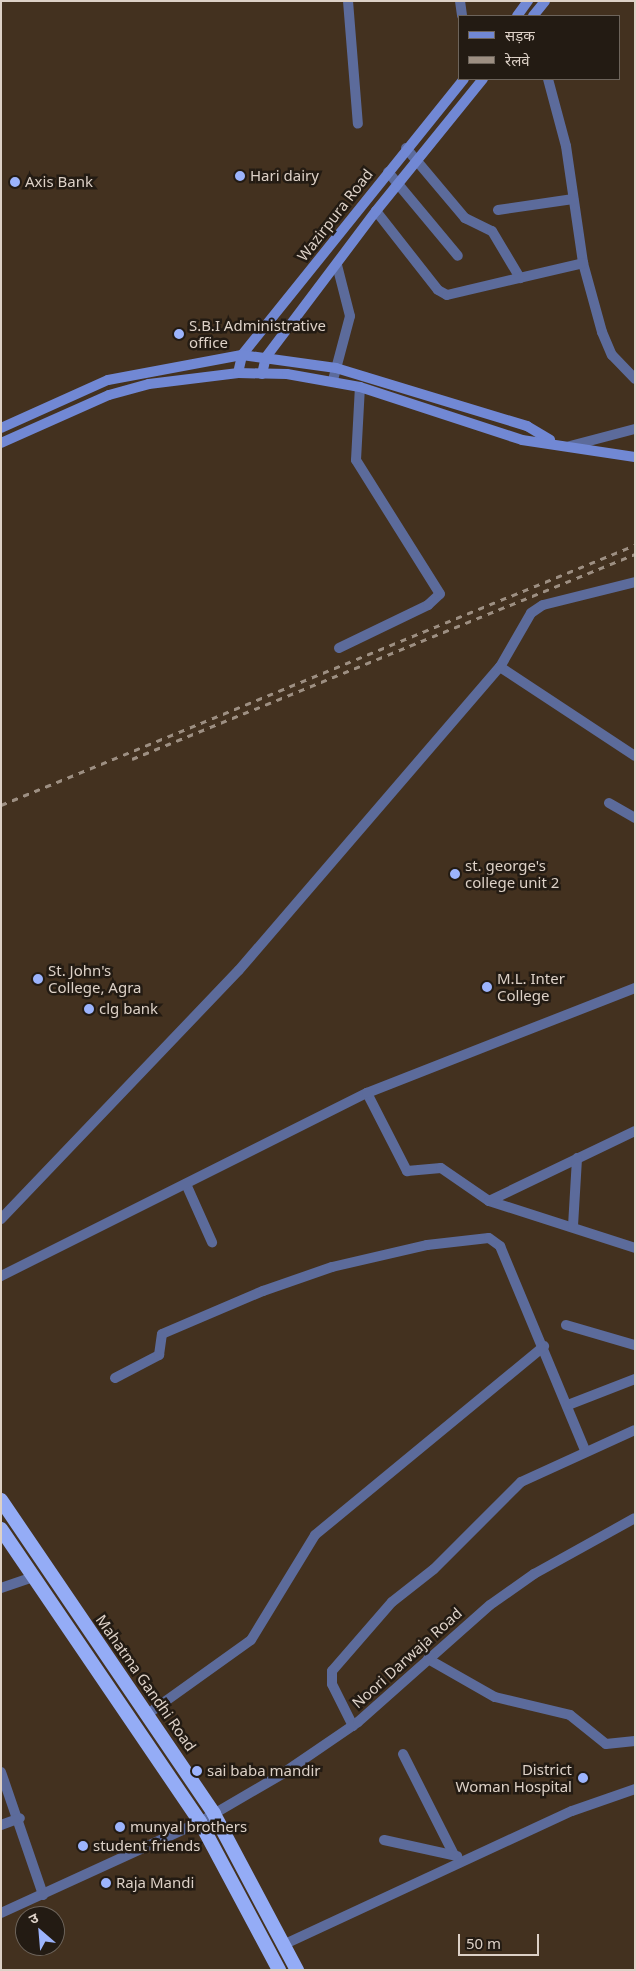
<!DOCTYPE html>
<html>
<head>
<meta charset="utf-8">
<style>
  body { margin:0 }
  #map { position:relative; width:636px; height:1971px; overflow:hidden; background:#43311f; font-family:"Noto Sans","Noto Sans Devanagari",sans-serif }
  div>[style] { position:absolute }
  .minor>* { height:10px; margin:-5px; padding:0 5px; transform-origin:5px; border-radius:5px; background:#5c6b9b }
  .tertiary>* { height:10px; margin:-5px; padding:0 5px; transform-origin:5px; border-radius:5px; background:#5c6b9b }
  .secondary>* { height:10px; margin:-5px; padding:0 5px; transform-origin:5px; border-radius:5px; background:#7188d4 }
  .trunk>* { height:14px; margin:-7px; padding:0 7px; transform-origin:7px; border-radius:7px; background:#94acf6 }
  .rail>* { height:3px; margin-top:-1.5px; transform-origin:0; background:repeating-linear-gradient(90deg,#9d8f82 0 6px,transparent 0 12px) }
  .dots>* { width:14px; height:14px; translate:-50% -50%; box-sizing:border-box; border:2px solid #231b13; border-radius:50% }
  span { translate:-50% -50%; white-space:nowrap; text-align:center; line-height:1.15; -webkit-text-stroke:5px #231b13; paint-order:stroke }
  .poi-label { font-size:15px; color:#ddd1c7 }
  .left { translate:0 -50%; text-align:left }
  .right { translate:-100% -50%; text-align:right }
  .street-label { font-size:15px; color:#ddd1c7 }
  .frame { position:absolute; inset:0; border:2px solid #ddd1c7; pointer-events:none }
  .legend { position:absolute; left:458px; top:15px; width:162px; height:65px; box-sizing:border-box; background:#231b13; border:1px solid #6d645b; margin:0; padding:6px 9px; list-style:none; font-size:15px; color:#ddd1c7 }
  .legend li { display:flex; align-items:center; gap:10px; height:25px }
  .legend b { width:25px; border:1px solid #6d645b }
  .north { position:absolute; left:15px; top:1906px; width:50px; height:50px; box-sizing:border-box; background:#231b13; border:1px solid #6d645b; border-radius:50%; rotate:333deg; font-size:14px; font-weight:700; line-height:20px; text-align:center; color:#ddd1c7 }
  .north::after { content:''; display:block; margin:auto; width:18px; height:22px; background:#9cb4fd; clip-path:polygon(50% 0,100% 100%,50% 72%,0 100%) }
  .scale { position:absolute; left:458px; top:1934px; width:81px; height:22px; box-sizing:border-box; border:2px solid #ddd1c7; border-top:0; padding-left:6px; font-size:15px; line-height:18px; white-space:nowrap; color:#ddd1c7; -webkit-text-stroke:4px #231b13; paint-order:stroke }
</style>
</head>
<body>
<div id="map">
  <div class="minor">
    <div style="left:348px;top:1px;width:123px;rotate:85.4deg"></div>
    <div style="left:460px;top:1px;width:15px;rotate:82deg"></div>
    <div style="left:548px;top:79px;width:69px;rotate:75deg"></div>
    <div style="left:566px;top:146px;width:118px;rotate:81.7deg"></div>
    <div style="left:583px;top:263px;width:72px;rotate:74.6deg"></div>
    <div style="left:602px;top:332px;width:25px;rotate:67deg"></div>
    <div style="left:612px;top:355px;width:33px;rotate:46deg"></div>
    <div style="left:406px;top:148px;width:92px;rotate:49.9deg"></div>
    <div style="left:465px;top:218px;width:30px;rotate:26deg"></div>
    <div style="left:492px;top:231px;width:55px;rotate:59.2deg"></div>
    <div style="left:388px;top:172px;width:109px;rotate:50.2deg"></div>
    <div style="left:498px;top:210px;width:76px;rotate:-8.3deg"></div>
    <div style="left:376px;top:211px;width:100px;rotate:51.9deg"></div>
    <div style="left:438px;top:290px;width:10px;rotate:29deg"></div>
    <div style="left:447px;top:295px;width:140px;rotate:-13.2deg"></div>
    <div style="left:333px;top:380px;width:66px;rotate:-75.1deg"></div>
    <div style="left:350px;top:316px;width:53px;rotate:-104.3deg"></div>
    <div style="left:570px;top:446px;width:67px;rotate:-14.7deg"></div>
    <div style="left:339px;top:648px;width:99px;rotate:-25.8deg"></div>
    <div style="left:428px;top:605px;width:16px;rotate:-43deg"></div>
    <div style="left:440px;top:594px;width:158px;rotate:-122.1deg"></div>
    <div style="left:356px;top:460px;width:73px;rotate:-86.9deg"></div>
    <div style="left:609px;top:803px;width:30px;rotate:30deg"></div>
    <div style="left:367px;top:1093px;width:88px;rotate:62.9deg"></div>
    <div style="left:407px;top:1171px;width:34px;rotate:-5deg"></div>
    <div style="left:441px;top:1168px;width:58px;rotate:34.5deg"></div>
    <div style="left:489px;top:1201px;width:153px;rotate:17.8deg"></div>
    <div style="left:186px;top:1184px;width:64px;rotate:65.9deg"></div>
    <div style="left:489px;top:1201px;width:162px;rotate:-25.6deg"></div>
    <div style="left:573px;top:1226px;width:68px;rotate:-86.6deg"></div>
    <div style="left:566px;top:1325px;width:72px;rotate:16.2deg"></div>
    <div style="left:115px;top:1378px;width:50px;rotate:-27.6deg"></div>
    <div style="left:159px;top:1355px;width:21px;rotate:-82deg"></div>
    <div style="left:162px;top:1334px;width:110px;rotate:-23.1deg"></div>
    <div style="left:263px;top:1291px;width:73px;rotate:-19.2deg"></div>
    <div style="left:332px;top:1267px;width:98px;rotate:-13deg"></div>
    <div style="left:427px;top:1245px;width:62px;rotate:-6.4deg"></div>
    <div style="left:489px;top:1238px;width:14px;rotate:36deg"></div>
    <div style="left:500px;top:1246px;width:221px;rotate:67.4deg"></div>
    <div style="left:568px;top:1405px;width:72px;rotate:-21.2deg"></div>
    <div style="left:1px;top:1588px;width:34px;rotate:-19deg"></div>
    <div style="left:428px;top:1659px;width:77px;rotate:29.6deg"></div>
    <div style="left:495px;top:1697px;width:77px;rotate:13.5deg"></div>
    <div style="left:570px;top:1715px;width:46px;rotate:38.9deg"></div>
    <div style="left:606px;top:1744px;width:29px;rotate:-6deg"></div>
    <div style="left:149px;top:1713px;width:125px;rotate:-35.6deg"></div>
    <div style="left:251px;top:1640px;width:123px;rotate:-58.6deg"></div>
    <div style="left:315px;top:1535px;width:297px;rotate:-39.5deg"></div>
    <div style="left:353px;top:1726px;width:47px;rotate:-116.6deg"></div>
    <div style="left:332px;top:1684px;width:13px;rotate:-90deg"></div>
    <div style="left:332px;top:1671px;width:91px;rotate:-49deg"></div>
    <div style="left:392px;top:1602px;width:53px;rotate:-38.2deg"></div>
    <div style="left:434px;top:1569px;width:123px;rotate:-45deg"></div>
    <div style="left:521px;top:1482px;width:125px;rotate:-24.5deg"></div>
    <div style="left:403px;top:1754px;width:111px;rotate:63.2deg"></div>
    <div style="left:1px;top:1772px;width:130px;rotate:71.1deg"></div>
    <div style="left:1px;top:1825px;width:20px;rotate:-20deg"></div>
    <div style="left:384px;top:1840px;width:75px;rotate:12.4deg"></div>
    <div style="left:285px;top:1944px;width:316px;rotate:-24.9deg"></div>
    <div style="left:572px;top:1811px;width:67px;rotate:-19.2deg"></div>
  </div>
  <div class="tertiary">
    <div style="left:500px;top:667px;width:162px;rotate:33.4deg"></div>
    <div style="left:1px;top:1219px;width:344px;rotate:-46.3deg"></div>
    <div style="left:239px;top:970px;width:400px;rotate:-49.3deg"></div>
    <div style="left:500px;top:667px;width:62px;rotate:-60.1deg"></div>
    <div style="left:531px;top:613px;width:14px;rotate:-34deg"></div>
    <div style="left:543px;top:605px;width:95px;rotate:-14deg"></div>
    <div style="left:1px;top:1276px;width:409px;rotate:-26.6deg"></div>
    <div style="left:367px;top:1093px;width:288px;rotate:-21.4deg"></div>
    <div style="left:1px;top:1913px;width:219px;rotate:-24.6deg"></div>
    <div style="left:200px;top:1822px;width:95px;rotate:-30.3deg"></div>
    <div style="left:282px;top:1774px;width:92px;rotate:-34.4deg"></div>
    <div style="left:358px;top:1722px;width:176px;rotate:-41.6deg"></div>
    <div style="left:490px;top:1605px;width:54px;rotate:-35.2deg"></div>
    <div style="left:534px;top:1574px;width:115px;rotate:-29deg"></div>
  </div>
  <div class="secondary">
    <div style="left:517px;top:16px;width:19px;rotate:-54deg"></div>
    <div style="left:533px;top:16px;width:19px;rotate:-51deg"></div>
    <div style="left:238px;top:373px;width:18px;rotate:-77deg"></div>
    <div style="left:242px;top:355px;width:354px;rotate:-51.2deg"></div>
    <div style="left:262px;top:374px;width:17px;rotate:-77deg"></div>
    <div style="left:266px;top:357px;width:183px;rotate:-53deg"></div>
    <div style="left:376px;top:211px;width:170px;rotate:-51deg"></div>
    <div style="left:1px;top:428px;width:117px;rotate:-24.2deg"></div>
    <div style="left:108px;top:380px;width:136px;rotate:-10.6deg"></div>
    <div style="left:242px;top:355px;width:95px;rotate:7.9deg"></div>
    <div style="left:336px;top:368px;width:200px;rotate:16.9deg"></div>
    <div style="left:527px;top:426px;width:27px;rotate:31deg"></div>
    <div style="left:1px;top:443px;width:118px;rotate:-24deg"></div>
    <div style="left:109px;top:395px;width:41px;rotate:-15.4deg"></div>
    <div style="left:149px;top:384px;width:90px;rotate:-7deg"></div>
    <div style="left:238px;top:373px;width:49px;rotate:1.2deg"></div>
    <div style="left:287px;top:374px;width:74px;rotate:10.1deg"></div>
    <div style="left:360px;top:387px;width:170px;rotate:18.1deg"></div>
    <div style="left:522px;top:440px;width:114px;rotate:8.6deg"></div>
  </div>
  <div class="trunk">
    <div style="left:1px;top:1500px;width:379px;rotate:55.8deg"></div>
    <div style="left:214px;top:1814px;width:177px;rotate:62deg"></div>
    <div style="left:1px;top:1529px;width:354px;rotate:55.8deg"></div>
    <div style="left:200px;top:1822px;width:168px;rotate:61.9deg"></div>
  </div>
  <div class="rail">
    <div style="left:132px;top:759px;width:543px;rotate:-22.17deg"></div>
    <div style="left:1px;top:805px;width:685px;rotate:-22.3deg"></div>
  </div>
  <div class="dots">
    <div style="left:240px;top:176px;background:#9cb4fd"></div>
    <div style="left:15px;top:182px;background:#9cb4fd"></div>
    <div style="left:179px;top:334px;background:#9cb4fd"></div>
    <div style="left:455px;top:874px;background:#9cb4fd"></div>
    <div style="left:38px;top:979px;background:#9cb4fd"></div>
    <div style="left:487px;top:987px;background:#9cb4fd"></div>
    <div style="left:89px;top:1009px;background:#9cb4fd"></div>
    <div style="left:197px;top:1771px;background:#9cb4fd"></div>
    <div style="left:583px;top:1778px;background:#9cb4fd"></div>
    <div style="left:120px;top:1827px;background:#9cb4fd"></div>
    <div style="left:83px;top:1846px;background:#9cb4fd"></div>
    <div style="left:106px;top:1883px;background:#9cb4fd"></div>
  </div>
  <div class="poi-label">
    <span class="left" style="left:250px;top:176px">Hari dairy</span>
    <span class="left" style="left:25px;top:182px">Axis Bank</span>
    <span class="left" style="left:189px;top:334px">S.B.I Administrative<br>office</span>
    <span class="left" style="left:465px;top:874px">st. george's<br>college unit 2</span>
    <span class="left" style="left:48px;top:979px">St. John's<br>College, Agra</span>
    <span class="left" style="left:497px;top:987px">M.L. Inter<br>College</span>
    <span class="left" style="left:99px;top:1009px">clg bank</span>
    <span class="right" style="left:572px;top:1778px">District<br>Woman Hospital</span>
    <span class="left" style="left:207px;top:1771px">sai baba mandir</span>
    <span class="left" style="left:130px;top:1827px">munyal brothers</span>
    <span class="left" style="left:93px;top:1846px">student friends</span>
    <span class="left" style="left:116px;top:1883px">Raja Mandi</span>
  </div>
  <div class="street-label">
    <span style="left:335px;top:215px;rotate:-52deg">Wazirpura Road</span>
    <span style="left:407px;top:1658px;rotate:-42deg">Noori Darwaja Road</span>
    <span style="left:146px;top:1683px;rotate:55deg">Mahatma Gandhi Road</span>
  </div>
  <div class="frame"></div>
  <ul class="legend">
  <li><b style="height:6px;background:#7188d4"></b>सड़क</li>
  <li><b style="height:6px;background:#9d8f82"></b>रेलवे</li>
  </ul>
  <div class="north">उ</div>
  <div class="scale">50 m</div>
</div>
</body>
</html>
